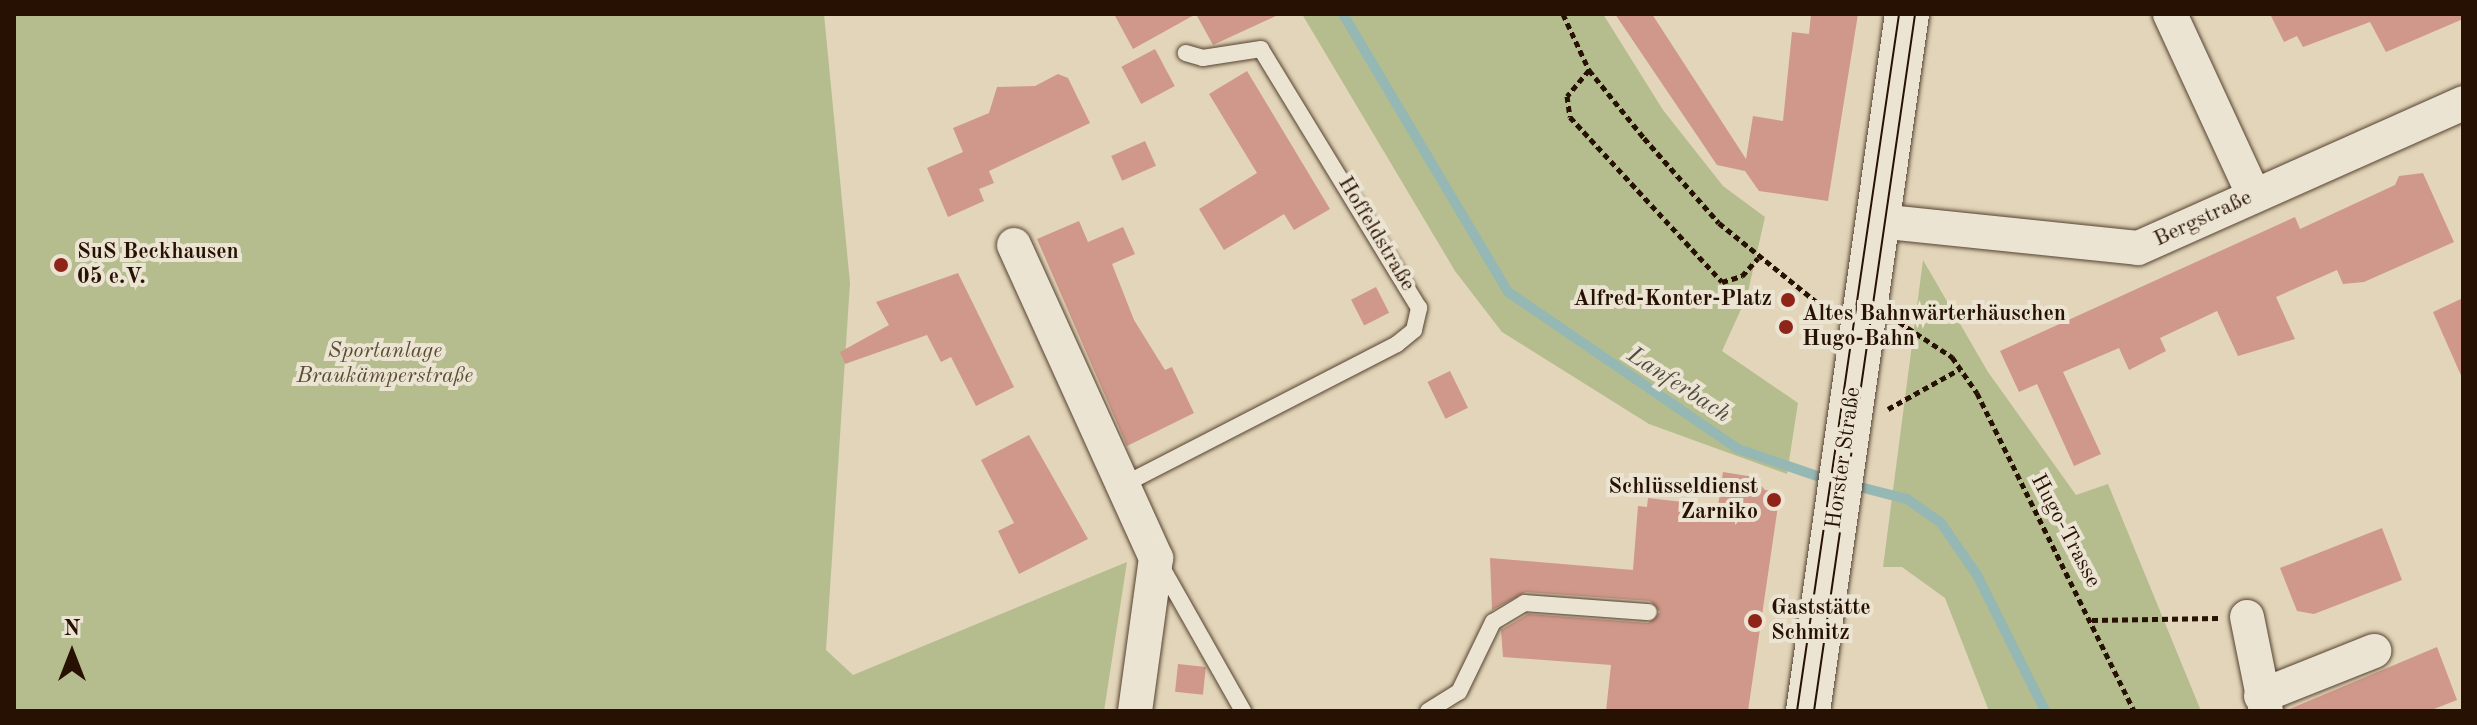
<!DOCTYPE html>
<html>
<head>
<meta charset="utf-8">
<style>
  body { margin:0 }
  #map { position:relative; width:2477px; height:725px; overflow:hidden; background:#e2d5b9; font-family:"Old Standard TT",serif }
  div>[style] { position:absolute }
  .green>* { inset:0; background:#b5bd8e }
  .stream>* { height:10px; margin:-5px; padding:0 5px; transform-origin:5px; border-radius:5px; background:#95b8b5 }
  .building>* { inset:0; background:#d0988a; transform-origin:0 0 }
  .path>* { height:5px; margin-top:-2.5px; transform-origin:0; background:repeating-linear-gradient(90deg,#271102 0 6px,transparent 0 10px) }
  .roads { filter:drop-shadow(0 0 2px #564230) drop-shadow(0 0 2px #564230) }
  .service>* { height:16px; margin:-8px; padding:0 8px; transform-origin:8px; border-radius:8px; background:#ece4d2 }
  .minor>* { height:34px; margin:-17px; padding:0 17px; transform-origin:17px; border-radius:17px; background:#ece4d2 }
  .secondary>* { height:44px; margin:-22px; padding:0 22px; transform-origin:22px; border-radius:22px; background:#ece4d2 }
  .tram>* { height:2px; margin:-1px; padding:0 1px; transform-origin:1px; border-radius:1px; background:#271102 }
  .dots>* { width:22px; height:22px; translate:-50% -50%; box-sizing:border-box; border:4px solid #ece4d2; border-radius:50% }
  span { translate:-50% -50%; white-space:nowrap; text-align:center; line-height:1.15; -webkit-text-stroke:8px #ece4d2; paint-order:stroke }
  .street-label { font-size:22px; color:#271102 }
  .poi-label { font-size:22px; color:#271102; font-weight:700 }
  .left { translate:0 -50%; text-align:left }
  .right { translate:-100% -50%; text-align:right }
  .park-label { font-size:22px; color:#594d33; font-style:italic }
  .water-label { font-size:24px; color:#4e4b41; font-style:italic }
  .frame { position:absolute; inset:0; border:16px solid #271102; pointer-events:none }
  .north { position:absolute; left:32px; top:613px; width:80px; height:80px; -webkit-text-stroke:6px #ece4d2; paint-order:stroke; rotate:0deg; font-size:22px; font-weight:700; line-height:32px; text-align:center; color:#271102 }
  .north::after { content:''; display:block; margin:auto; width:28px; height:36px; background:#271102; clip-path:polygon(50% 0,100% 100%,50% 72%,0 100%) }
</style>
</head>
<body>
<div id="map">
  <div class="green">
    <div style="clip-path:polygon(14px 14px,824px 14px,850px 283px,826px 650px,853px 675px,1127px 562px,1104px 711px,14px 711px)"></div>
    <div style="clip-path:polygon(1302px 14px,1603px 14px,1663px 110px,1723px 186px,1765px 217px,1747px 296px,1722px 351px,1798px 403px,1787px 474px,1649px 424px,1502px 332px,1455px 271px)"></div>
    <div style="clip-path:polygon(1923px 260px,1988px 372px,2076px 495px,2108px 484px,2201px 711px,1989px 711px,1945px 598px,1902px 567px,1883px 567px)"></div>
  </div>
  <div class="stream">
    <div style="left:1343px;top:14px;width:323px;rotate:59.3deg"></div>
    <div style="left:1508px;top:292px;width:278px;rotate:34.3deg"></div>
    <div style="left:1738px;top:449px;width:99px;rotate:18.8deg"></div>
    <div style="left:1852px;top:485px;width:57px;rotate:14.3deg"></div>
    <div style="left:1907px;top:499px;width:42px;rotate:35.2deg"></div>
    <div style="left:1941px;top:523px;width:63px;rotate:55.3deg"></div>
    <div style="left:1977px;top:575px;width:152px;rotate:63.4deg"></div>
  </div>
  <div class="building">
    <div style="clip-path:polygon(1114px 14px,1196px 14px,1133px 49px)"></div>
    <div style="clip-path:polygon(1196px 14px,1280px 14px,1213px 45px)"></div>
    <div style="clip-path:polygon(1615px 14px,1652px 14px,1746px 159px,1753px 116px,1783px 121px,1792px 32px,1809px 34px,1811px 14px,1858px 14px,1828px 201px,1759px 191px,1745px 171px,1717px 165px)"></div>
    <div style="clip-path:polygon(2270px 14px,2463px 14px,2463px 19px,2386px 52px,2370px 22px,2303px 47px,2297px 36px,2284px 42px)"></div>
    <div style="left:1155px;top:49px;width:42px;height:38px;rotate:62deg"></div>
    <div style="clip-path:polygon(1247px 71px,1330px 209px,1294px 230px,1284px 214px,1224px 250px,1199px 209px,1257px 173px,1209px 94px)"></div>
    <div style="clip-path:polygon(1058px 74px,1068px 78px,1090px 123px,989px 171px,994px 183px,979px 189px,984px 201px,948px 217px,927px 168px,963px 152px,953px 128px,989px 113px,997px 87px,1035px 86px)"></div>
    <div style="left:1145px;top:141px;width:27px;height:37px;rotate:66deg"></div>
    <div style="clip-path:polygon(2423px 173px,2454px 242px,2364px 282px,2343px 284px,2337px 270px,2276px 297px,2295px 339px,2238px 356px,2217px 311px,2160px 338px,2166px 351px,2129px 370px,2119px 348px,2063px 372px,2101px 454px,2074px 466px,2037px 384px,2019px 392px,2000px 351px,2295px 217px,2300px 229px,2395px 185px,2399px 176px)"></div>
    <div style="clip-path:polygon(1079px 221px,1088px 242px,1123px 227px,1135px 254px,1112px 264px,1134px 320px,1165px 370px,1172px 367px,1194px 413px,1127px 446px,1037px 239px)"></div>
    <div style="clip-path:polygon(958px 273px,1014px 387px,976px 406px,951px 357px,941px 362px,927px 335px,845px 364px,840px 352px,889px 325px,876px 302px)"></div>
    <div style="left:1376px;top:287px;width:29px;height:28px;rotate:63deg"></div>
    <div style="clip-path:polygon(2463px 298px,2463px 380px,2433px 312px)"></div>
    <div style="left:1450px;top:371px;width:41px;height:25px;rotate:64deg"></div>
    <div style="clip-path:polygon(1029px 435px,1088px 539px,1019px 574px,998px 531px,1014px 523px,981px 460px)"></div>
    <div style="clip-path:polygon(1723px 472px,1754px 477px,1765px 490px,1780px 492px,1748px 711px,1606px 711px,1611px 665px,1503px 657px,1501px 630px,1528px 614px,1648px 623px,1660px 612px,1650px 601px,1526px 592px,1492px 610px,1490px 558px,1633px 570px,1638px 506px,1647px 507px,1648px 498px,1718px 506px)"></div>
    <div style="clip-path:polygon(2382px 528px,2402px 580px,2314px 614px,2297px 611px,2280px 568px)"></div>
    <div style="clip-path:polygon(2437px 647px,2457px 700px,2429px 711px,2285px 711px)"></div>
    <div style="left:1178px;top:664px;width:28px;height:28px;rotate:6deg"></div>
  </div>
  <div class="path">
    <div style="left:1563px;top:14px;width:62px;rotate:65.1deg"></div>
    <div style="left:1589px;top:70px;width:87px;rotate:51deg"></div>
    <div style="left:1644px;top:138px;width:113px;rotate:48.6deg"></div>
    <div style="left:1719px;top:223px;width:141px;rotate:39deg"></div>
    <div style="left:1589px;top:70px;width:34px;rotate:130deg"></div>
    <div style="left:1567px;top:96px;width:21px;rotate:82deg"></div>
    <div style="left:1570px;top:117px;width:224px;rotate:47.3deg"></div>
    <div style="left:1722px;top:282px;width:21px;rotate:-17deg"></div>
    <div style="left:1742px;top:276px;width:24px;rotate:-48deg"></div>
    <div style="left:1899px;top:322px;width:64px;rotate:33.4deg"></div>
    <div style="left:1952px;top:357px;width:44px;rotate:55.2deg"></div>
    <div style="left:1977px;top:393px;width:355px;rotate:63.7deg"></div>
    <div style="left:1888px;top:409px;width:82px;rotate:-29.1deg"></div>
    <div style="left:2092px;top:620px;width:126px;rotate:-0.9deg"></div>
  </div>
  <div class="roads">
    <div class="service">
      <div style="left:1123px;top:485px;width:308px;rotate:-27.2deg"></div>
      <div style="left:1397px;top:344px;width:22px;rotate:-39deg"></div>
      <div style="left:1414px;top:330px;width:23px;rotate:-77deg"></div>
      <div style="left:1419px;top:308px;width:303px;rotate:-121.4deg"></div>
      <div style="left:1261px;top:49px;width:59px;rotate:171.2deg"></div>
      <div style="left:1203px;top:58px;width:18px;rotate:-164deg"></div>
      <div style="left:1161px;top:566px;width:167px;rotate:60.5deg"></div>
      <div style="left:1428px;top:711px;width:36px;rotate:-32deg"></div>
      <div style="left:1459px;top:692px;width:78px;rotate:-64.1deg"></div>
      <div style="left:1493px;top:622px;width:37px;rotate:-31deg"></div>
      <div style="left:1525px;top:603px;width:124px;rotate:4.2deg"></div>
    </div>
    <div class="minor">
      <div style="left:2170px;top:14px;width:200px;rotate:65.2deg"></div>
      <div style="left:1878px;top:221px;width:261px;rotate:5.9deg"></div>
      <div style="left:2138px;top:248px;width:356px;rotate:-24deg"></div>
      <div style="left:1014px;top:245px;width:344px;rotate:65.6deg"></div>
      <div style="left:1156px;top:558px;width:154px;rotate:97.8deg"></div>
      <div style="left:2247px;top:617px;width:96px;rotate:78.6deg"></div>
      <div style="left:2261px;top:696px;width:122px;rotate:-21.7deg"></div>
    </div>
    <div class="secondary">
      <div style="left:1808px;top:711px;width:704px;rotate:-81.92deg"></div>
    </div>
  </div>
  <div class="tram">
    <div style="left:1797px;top:711px;width:704px;rotate:-81.67deg"></div>
    <div style="left:1814px;top:711px;width:704px;rotate:-81.75deg"></div>
  </div>
  <div class="dots">
    <div style="left:61px;top:265px;background:#8f2418"></div>
    <div style="left:1788px;top:300px;background:#8f2418"></div>
    <div style="left:1786px;top:327px;background:#8f2418"></div>
    <div style="left:1774px;top:500px;background:#8f2418"></div>
    <div style="left:1755px;top:621px;background:#8f2418"></div>
  </div>
  <div class="street-label">
    <span style="left:2203px;top:219px;rotate:-25deg">Bergstraße</span>
    <span style="left:1376px;top:234px;rotate:59deg">Hoffeldstraße</span>
    <span style="left:1844px;top:458px;rotate:-82deg">Horster Straße</span>
    <span style="left:2065px;top:531px;rotate:62deg">Hugo-Trasse</span>
  </div>
  <div class="poi-label">
    <span class="left" style="left:77px;top:265px">SuS Beckhausen<br>05 e.V.</span>
    <span class="right" style="left:1772px;top:300px">Alfred-Konter-Platz</span>
    <span class="left" style="left:1802px;top:327px">Altes Bahnwärterhäuschen<br>Hugo-Bahn</span>
    <span class="right" style="left:1758px;top:500px">Schlüsseldienst<br>Zarniko</span>
    <span class="left" style="left:1771px;top:621px">Gaststätte<br>Schmitz</span>
  </div>
  <div class="park-label">
    <span style="left:385px;top:364px">Sportanlage<br>Braukämperstraße</span>
  </div>
  <div class="water-label">
    <span style="left:1678px;top:386px;rotate:33deg">Lanferbach</span>
  </div>
  <div class="frame"></div>
  <div class="north">N</div>
</div>
</body>
</html>
